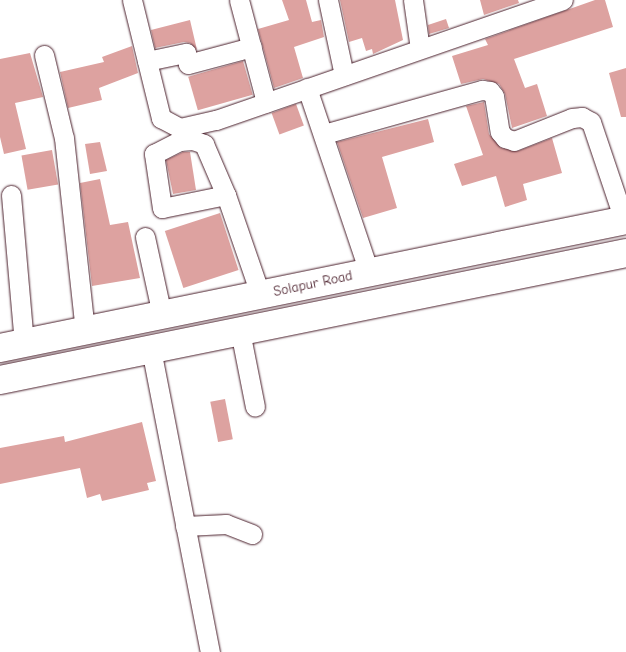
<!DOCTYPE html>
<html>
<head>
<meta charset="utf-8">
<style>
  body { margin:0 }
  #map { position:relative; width:626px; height:652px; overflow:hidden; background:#fff; font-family:"Comic Neue",sans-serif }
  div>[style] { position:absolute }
  .building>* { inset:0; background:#dda2a0; transform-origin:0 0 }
  .roads { filter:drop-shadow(0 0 1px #4a1f2b) drop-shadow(0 0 1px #4a1f2b) }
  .minor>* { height:19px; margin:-9.5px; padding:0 9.5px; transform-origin:9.5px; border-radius:9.5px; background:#fff }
  .highway>* { height:28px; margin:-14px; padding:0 14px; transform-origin:14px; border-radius:14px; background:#fff }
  span { translate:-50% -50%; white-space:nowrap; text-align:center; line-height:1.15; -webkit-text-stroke:4px #fff; paint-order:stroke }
  .street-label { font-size:14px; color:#4a1f2b }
</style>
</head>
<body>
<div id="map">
  <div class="building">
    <div style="clip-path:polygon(282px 0,306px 0,312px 22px,321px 20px,324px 37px,294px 47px,303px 78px,274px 88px,258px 29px,289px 20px)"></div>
    <div style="clip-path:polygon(340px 0,395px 0,403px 40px,373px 54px,372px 49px,366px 51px,362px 38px,349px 42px)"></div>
    <div style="clip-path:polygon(480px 0,518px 0,519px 3px,484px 15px)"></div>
    <div style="clip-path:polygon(595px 0,605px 0,613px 27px,514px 59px,525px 88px,537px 84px,547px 116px,512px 128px,505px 94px,499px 84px,483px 79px,461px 84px,452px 56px,488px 45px,485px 39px)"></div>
    <div style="clip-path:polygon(446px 19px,449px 28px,429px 34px,428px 25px)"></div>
    <div style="clip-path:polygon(190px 20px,197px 50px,190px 43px,184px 42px,155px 48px,151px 30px)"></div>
    <div style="clip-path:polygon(132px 46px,138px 73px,99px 88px,102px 100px,68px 108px,60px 72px,104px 62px,102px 57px)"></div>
    <div style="clip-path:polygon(30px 53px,43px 97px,15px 103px,26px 149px,4px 154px,0 137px,0 59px)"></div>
    <div style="left:243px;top:61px;width:35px;height:57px;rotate:74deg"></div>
    <div style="clip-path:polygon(626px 68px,626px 117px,621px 117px,609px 73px)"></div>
    <div style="clip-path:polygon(484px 102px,489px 134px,501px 148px,518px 151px,552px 138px,562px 173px,523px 184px,527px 200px,505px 207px,496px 176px,462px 186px,454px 164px,483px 155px,466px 106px)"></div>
    <div style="left:296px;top:104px;width:23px;height:26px;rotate:70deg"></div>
    <div style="clip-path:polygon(428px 119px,434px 142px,382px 157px,397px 208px,363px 218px,337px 142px)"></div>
    <div style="clip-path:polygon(100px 142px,107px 171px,90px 174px,85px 144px)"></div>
    <div style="left:52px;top:150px;width:35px;height:31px;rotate:80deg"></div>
    <div style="clip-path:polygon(183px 152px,190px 152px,196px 190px,173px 194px,166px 160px)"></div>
    <div style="clip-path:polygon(100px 179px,110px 225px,128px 222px,140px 278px,92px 286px,80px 183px)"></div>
    <div style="left:220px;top:213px;width:60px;height:58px;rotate:72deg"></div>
    <div style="left:225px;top:399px;width:41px;height:15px;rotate:79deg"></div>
    <div style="clip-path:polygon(142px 422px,156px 481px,147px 483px,149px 490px,102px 501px,100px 494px,87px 498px,80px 468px,0 484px,0 448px,64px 436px,65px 442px)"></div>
  </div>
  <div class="roads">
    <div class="minor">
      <div style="left:132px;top:0;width:122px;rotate:76.2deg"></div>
      <div style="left:161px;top:118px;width:21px;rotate:28deg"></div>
      <div style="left:180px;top:128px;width:37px;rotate:-13deg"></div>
      <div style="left:216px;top:120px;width:367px;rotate:-19.1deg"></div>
      <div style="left:239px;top:0;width:106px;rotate:75.2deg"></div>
      <div style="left:328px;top:0;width:77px;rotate:78deg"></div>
      <div style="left:413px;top:0;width:49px;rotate:81.9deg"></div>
      <div style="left:44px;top:55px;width:85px;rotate:76.5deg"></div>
      <div style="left:64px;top:138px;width:195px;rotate:83.8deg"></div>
      <div style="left:147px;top:61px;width:40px;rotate:-12deg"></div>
      <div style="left:186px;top:53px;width:11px;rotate:80deg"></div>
      <div style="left:188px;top:64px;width:66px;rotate:-14.9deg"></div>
      <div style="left:307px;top:88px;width:194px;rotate:71.4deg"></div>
      <div style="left:324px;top:134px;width:164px;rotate:-15.6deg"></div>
      <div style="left:482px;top:90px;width:8px;rotate:7deg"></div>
      <div style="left:490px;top:91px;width:6px;rotate:51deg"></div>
      <div style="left:494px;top:96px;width:36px;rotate:81deg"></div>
      <div style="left:500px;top:132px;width:8px;rotate:50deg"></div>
      <div style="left:505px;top:138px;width:9px;rotate:18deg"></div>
      <div style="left:514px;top:141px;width:62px;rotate:-21.6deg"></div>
      <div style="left:572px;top:118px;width:10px;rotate:-6deg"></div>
      <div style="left:582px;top:117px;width:10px;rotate:29deg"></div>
      <div style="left:591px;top:122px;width:103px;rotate:71.4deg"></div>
      <div style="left:11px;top:195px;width:150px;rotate:85deg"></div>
      <div style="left:226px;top:195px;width:65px;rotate:168.5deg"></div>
      <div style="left:162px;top:208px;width:55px;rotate:-98.4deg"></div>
      <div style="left:154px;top:154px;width:29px;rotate:-27deg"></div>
      <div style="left:180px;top:141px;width:13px;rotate:-4deg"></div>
      <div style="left:193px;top:140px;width:12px;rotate:20deg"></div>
      <div style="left:204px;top:144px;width:56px;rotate:66.7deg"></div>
      <div style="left:226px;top:195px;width:105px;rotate:71deg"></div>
      <div style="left:145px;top:237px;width:80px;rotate:77.7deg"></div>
      <div style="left:240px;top:331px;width:77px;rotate:78.8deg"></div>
      <div style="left:151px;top:349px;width:309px;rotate:79deg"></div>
      <div style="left:185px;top:526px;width:41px;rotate:-2.8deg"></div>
      <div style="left:226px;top:524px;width:28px;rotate:21deg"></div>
    </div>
    <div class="highway">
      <div style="left:0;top:348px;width:639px;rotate:-11.56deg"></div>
      <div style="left:0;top:380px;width:639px;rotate:-11.47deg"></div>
    </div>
  </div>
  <div class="street-label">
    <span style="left:313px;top:284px;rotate:-12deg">Solapur Road</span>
  </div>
</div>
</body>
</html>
